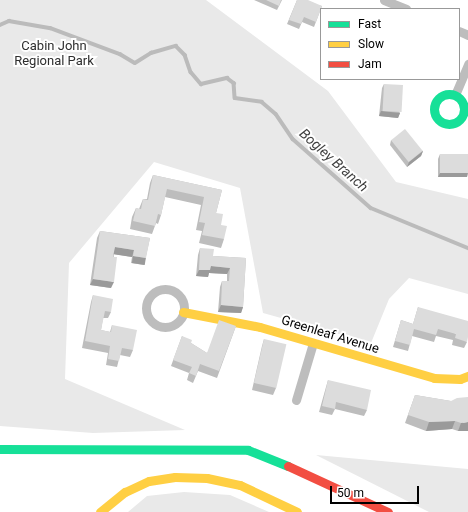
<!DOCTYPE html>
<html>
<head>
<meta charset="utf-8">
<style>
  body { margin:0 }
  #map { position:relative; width:468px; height:512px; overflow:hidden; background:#fff; font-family:Roboto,sans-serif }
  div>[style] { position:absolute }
  .green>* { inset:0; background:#e9e9e9 }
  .stream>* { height:3.5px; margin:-1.75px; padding:0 1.75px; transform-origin:1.75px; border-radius:1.75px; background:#bbb }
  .street>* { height:9px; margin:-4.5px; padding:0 4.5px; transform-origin:4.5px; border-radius:4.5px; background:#bdbdbd }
  .street>.ring { margin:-4.5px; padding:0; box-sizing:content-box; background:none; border:9px solid #bdbdbd; border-radius:50% }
  .fast>* { height:9px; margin:-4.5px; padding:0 4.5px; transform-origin:4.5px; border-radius:4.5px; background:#16e098 }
  .fast>.ring { margin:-4.5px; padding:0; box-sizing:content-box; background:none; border:9px solid #16e098; border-radius:50% }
  .slow>* { height:9px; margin:-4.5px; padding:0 4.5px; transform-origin:4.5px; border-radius:4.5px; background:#ffcf43 }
  .jam>* { height:9px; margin:-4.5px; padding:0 4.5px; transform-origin:4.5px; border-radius:4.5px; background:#f24e42 }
  .wall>* { inset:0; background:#bdbdbd }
  .shaded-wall>* { inset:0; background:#9a9a9a; transform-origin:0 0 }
  .building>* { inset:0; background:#dcdcdc; transform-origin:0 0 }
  span { translate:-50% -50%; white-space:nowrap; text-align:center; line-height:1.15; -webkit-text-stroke:4px #fff; paint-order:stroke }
  .park-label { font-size:13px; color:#2e2e2e }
  .street-label { font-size:13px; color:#000 }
  .water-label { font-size:14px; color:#3f3f3f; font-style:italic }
  .legend { position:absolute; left:320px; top:8px; width:140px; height:72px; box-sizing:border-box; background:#fff; border:1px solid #999; margin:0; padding:5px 7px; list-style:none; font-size:12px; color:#000 }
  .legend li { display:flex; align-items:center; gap:8px; height:20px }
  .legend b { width:20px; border:1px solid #999 }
  .scale { position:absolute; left:330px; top:486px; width:89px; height:18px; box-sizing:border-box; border:2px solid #000; border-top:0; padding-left:5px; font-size:12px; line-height:14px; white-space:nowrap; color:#000; -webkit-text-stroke:3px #fff; paint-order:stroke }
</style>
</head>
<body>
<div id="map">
  <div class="green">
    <div style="clip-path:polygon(0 0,206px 0,328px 91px,396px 182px,468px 199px,468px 294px,409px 278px,389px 299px,371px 343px,263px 313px,240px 188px,154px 162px,69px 263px,65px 379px,185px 430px,93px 433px,0 426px)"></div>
    <div style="clip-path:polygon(316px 455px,468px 469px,468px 512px,429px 512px)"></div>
    <div style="clip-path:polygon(184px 492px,230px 495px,269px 512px,128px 512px,147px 496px)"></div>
  </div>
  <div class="stream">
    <div style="left:0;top:25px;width:10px;rotate:-24deg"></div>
    <div style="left:9px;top:21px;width:42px;rotate:9.7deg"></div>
    <div style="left:50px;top:28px;width:75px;rotate:20.4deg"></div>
    <div style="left:120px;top:54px;width:17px;rotate:31deg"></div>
    <div style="left:135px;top:63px;width:19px;rotate:-32deg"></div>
    <div style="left:151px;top:53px;width:26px;rotate:-16deg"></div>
    <div style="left:176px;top:46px;width:13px;rotate:45deg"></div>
    <div style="left:185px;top:55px;width:18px;rotate:71deg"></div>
    <div style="left:191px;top:72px;width:16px;rotate:50deg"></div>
    <div style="left:201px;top:84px;width:27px;rotate:-13deg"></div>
    <div style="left:227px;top:78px;width:9px;rotate:36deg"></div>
    <div style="left:234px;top:83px;width:15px;rotate:86deg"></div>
    <div style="left:235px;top:98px;width:27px;rotate:8deg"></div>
    <div style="left:262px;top:102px;width:18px;rotate:41deg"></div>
    <div style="left:276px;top:114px;width:30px;rotate:56deg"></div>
    <div style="left:293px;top:139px;width:104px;rotate:41.5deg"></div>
    <div style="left:371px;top:208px;width:105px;rotate:22.4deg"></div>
  </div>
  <div class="street">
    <div style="left:384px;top:0;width:24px;rotate:22deg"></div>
    <div style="left:459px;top:31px;width:10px;rotate:24deg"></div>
    <div style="left:455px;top:95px;width:34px;rotate:-67deg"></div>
    <div class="ring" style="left:146px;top:289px;width:29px;height:29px"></div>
    <div style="left:296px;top:400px;width:59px;rotate:-73.4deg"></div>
  </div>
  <div class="fast">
    <div class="ring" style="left:434px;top:94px;width:21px;height:21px"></div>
    <div style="left:0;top:449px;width:248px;rotate:0.2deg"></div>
    <div style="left:248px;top:450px;width:43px;rotate:21.8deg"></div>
  </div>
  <div class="slow">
    <div style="left:183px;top:312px;width:78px;rotate:11deg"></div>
    <div style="left:260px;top:327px;width:181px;rotate:16.3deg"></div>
    <div style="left:434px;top:378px;width:26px;rotate:2deg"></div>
    <div style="left:460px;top:379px;width:9px;rotate:-21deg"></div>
    <div style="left:100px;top:512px;width:32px;rotate:-39deg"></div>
    <div style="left:125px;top:492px;width:26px;rotate:-25deg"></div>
    <div style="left:149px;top:481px;width:26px;rotate:-9deg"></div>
    <div style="left:175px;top:477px;width:32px;rotate:2deg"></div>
    <div style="left:207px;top:478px;width:34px;rotate:12deg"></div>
    <div style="left:240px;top:485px;width:63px;rotate:25.3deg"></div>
  </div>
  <div class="jam">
    <div style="left:288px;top:466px;width:110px;rotate:24.7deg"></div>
  </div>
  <div class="wall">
    <div style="clip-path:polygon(254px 0,282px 0,277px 10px)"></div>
    <div style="clip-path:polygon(297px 0,322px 6px,314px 27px,302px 22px,299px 29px,287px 24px)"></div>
    <div style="clip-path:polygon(384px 84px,400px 113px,398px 118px,379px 116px,382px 88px)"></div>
    <div style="clip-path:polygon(391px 140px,423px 151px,421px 156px,407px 167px,390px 145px)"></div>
    <div style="clip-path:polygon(440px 154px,468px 154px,468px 173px,467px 177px,438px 177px,438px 159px)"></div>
    <div style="clip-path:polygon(153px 175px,222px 190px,216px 213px,221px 225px,224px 239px,221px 248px,199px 243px,202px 231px,196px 230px,201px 205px,165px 197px,161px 215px,158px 224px,156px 223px,152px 234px,130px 229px,132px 217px,136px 208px,139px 209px,143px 199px,147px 199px,150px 183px)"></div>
    <div style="clip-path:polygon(100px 231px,150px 238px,144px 265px,131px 263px,132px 257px,114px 254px,111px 288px,90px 285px,97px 238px)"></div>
    <div style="clip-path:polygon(200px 248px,213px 256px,246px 258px,243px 307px,241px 313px,218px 312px,220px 287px,222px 281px,227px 281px,227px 274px,209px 273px,208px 277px,196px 276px,198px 255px)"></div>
    <div style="clip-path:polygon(93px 295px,111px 312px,108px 318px,103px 318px,101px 330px,110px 332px,112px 325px,133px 350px,130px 357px,120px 355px,117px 367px,106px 365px,108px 353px,82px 348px,91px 302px)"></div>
    <div style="clip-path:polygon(418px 307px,467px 342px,464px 348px,452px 345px,453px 340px,436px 336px,434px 342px,412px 336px,408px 351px,393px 347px,401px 320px,413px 324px)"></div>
    <div style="clip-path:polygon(236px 326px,217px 378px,198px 371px,193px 383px,187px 380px,189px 373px,171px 366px,182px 336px,191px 343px,207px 353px)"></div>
    <div style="clip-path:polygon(264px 339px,276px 388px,273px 395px,252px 390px,262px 346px)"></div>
    <div style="clip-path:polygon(328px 380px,367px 410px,364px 416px,335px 409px,332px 415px,319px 412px,326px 387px)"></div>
    <div style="clip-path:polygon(415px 395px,451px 401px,468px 431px,458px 431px,452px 429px,426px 431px,405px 423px)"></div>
  </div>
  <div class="shaded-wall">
    <div style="clip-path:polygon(381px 111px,400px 113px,398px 118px,379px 116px)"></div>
    <div style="clip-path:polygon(423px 151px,421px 156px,407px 167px,409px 162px)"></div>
    <div style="clip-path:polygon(468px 172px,467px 177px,438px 177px,440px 173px)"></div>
    <div style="clip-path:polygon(115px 247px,134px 250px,132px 257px,112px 254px)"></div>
    <div style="left:133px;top:256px;width:13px;height:7px;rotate:9deg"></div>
    <div style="clip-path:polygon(211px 266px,230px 268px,227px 274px,209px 273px,208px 277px,196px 276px,199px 270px)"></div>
    <div style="clip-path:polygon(93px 279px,114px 282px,111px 288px,90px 285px)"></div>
    <div style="clip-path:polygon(221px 305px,243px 307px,241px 313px,218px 312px)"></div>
    <div style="clip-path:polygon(455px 421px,452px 429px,426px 431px,429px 422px)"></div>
    <div style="clip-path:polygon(468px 422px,468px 431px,458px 431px,461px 423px)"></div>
  </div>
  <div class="building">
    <div style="clip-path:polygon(266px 0,281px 0,279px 6px)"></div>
    <div style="clip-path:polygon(297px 0,308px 0,322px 6px,316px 22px,304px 17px,301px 24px,289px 20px)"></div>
    <div style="left:384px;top:84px;width:19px;height:27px;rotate:3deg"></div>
    <div style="left:405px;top:129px;width:28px;height:18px;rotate:51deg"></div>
    <div style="left:440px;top:154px;width:28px;height:19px"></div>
    <div style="clip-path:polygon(153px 175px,222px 190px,216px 213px,223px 214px,221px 225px,227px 226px,224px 239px,202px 235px,205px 223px,199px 222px,204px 197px,167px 189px,161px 215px,158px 214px,155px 226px,133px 221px,136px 208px,141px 209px,143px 199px,148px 200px)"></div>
    <div style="clip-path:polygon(100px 231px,150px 238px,146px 258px,133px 256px,134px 250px,115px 247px,113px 257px,117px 257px,114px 282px,93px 279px)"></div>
    <div style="clip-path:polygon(200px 248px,214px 249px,213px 256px,246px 258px,243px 307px,221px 305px,222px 281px,229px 281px,230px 268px,211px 266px,210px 270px,199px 270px)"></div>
    <div style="clip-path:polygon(93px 295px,113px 299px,111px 312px,105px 311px,101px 330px,111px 332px,112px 325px,137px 330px,133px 350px,122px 348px,119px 361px,108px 359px,110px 346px,85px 341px)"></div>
    <div style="clip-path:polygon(418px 307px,468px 321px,468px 337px,467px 342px,455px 338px,456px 334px,438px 329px,436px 335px,414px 329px,410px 345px,395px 341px,401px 320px,413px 324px)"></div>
    <div style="clip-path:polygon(219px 320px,236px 326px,219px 371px,200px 364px,196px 376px,189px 373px,192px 367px,173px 360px,182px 336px,192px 340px,191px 343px,207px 353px)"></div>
    <div style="left:264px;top:339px;width:23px;height:45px;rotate:13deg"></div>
    <div style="clip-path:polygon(328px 380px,371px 390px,367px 410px,336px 402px,335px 409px,322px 406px)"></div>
    <div style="clip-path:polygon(415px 395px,451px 401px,457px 398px,468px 397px,468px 422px,461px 423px,455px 421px,429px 422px,408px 415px)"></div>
  </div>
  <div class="park-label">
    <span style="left:54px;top:54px">Cabin John<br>Regional Park</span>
  </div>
  <div class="street-label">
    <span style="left:330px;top:335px;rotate:17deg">Greenleaf Avenue</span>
  </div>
  <div class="water-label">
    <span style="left:334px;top:160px;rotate:42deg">Bogley Branch</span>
  </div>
  <ul class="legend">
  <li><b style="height:5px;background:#16e098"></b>Fast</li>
  <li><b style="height:5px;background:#ffcf43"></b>Slow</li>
  <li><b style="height:5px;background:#f24e42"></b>Jam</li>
  </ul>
  <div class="scale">50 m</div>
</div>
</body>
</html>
